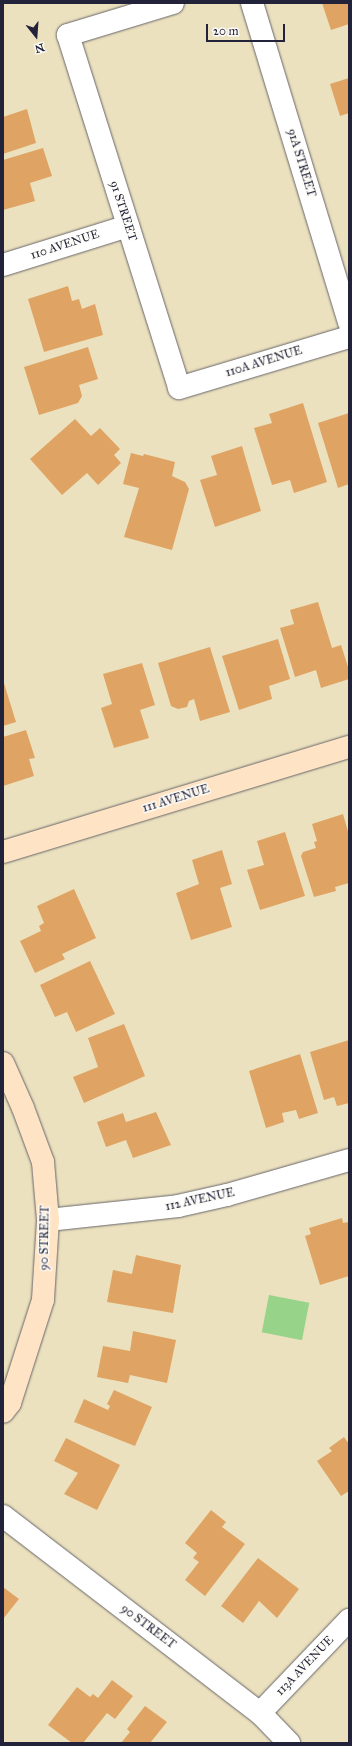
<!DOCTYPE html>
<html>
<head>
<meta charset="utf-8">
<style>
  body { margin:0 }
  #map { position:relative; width:352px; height:1746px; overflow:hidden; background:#ebe1bf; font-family:"IM FELL Great Primer",serif }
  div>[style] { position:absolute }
  .green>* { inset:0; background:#97d48a; transform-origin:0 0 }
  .building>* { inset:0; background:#dfa463 }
  .roads { filter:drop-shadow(0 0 1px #686569) drop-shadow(0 0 1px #686569) }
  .street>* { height:22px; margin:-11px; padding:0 11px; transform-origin:11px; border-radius:11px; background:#fff }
  .secondary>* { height:22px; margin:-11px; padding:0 11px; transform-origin:11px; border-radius:11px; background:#fee4c5 }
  span { translate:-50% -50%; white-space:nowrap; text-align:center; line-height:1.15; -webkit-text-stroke:3px #fdfcf7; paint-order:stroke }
  .street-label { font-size:12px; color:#22223b }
  .frame { position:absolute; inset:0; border:4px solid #22223b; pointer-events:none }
  .north { position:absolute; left:16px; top:16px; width:40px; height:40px; -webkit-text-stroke:3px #fdfcf7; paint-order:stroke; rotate:163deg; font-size:11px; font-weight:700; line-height:16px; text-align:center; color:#22223b }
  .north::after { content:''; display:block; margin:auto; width:14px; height:18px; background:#22223b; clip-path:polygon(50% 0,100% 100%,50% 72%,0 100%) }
  .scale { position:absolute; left:206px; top:24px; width:79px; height:18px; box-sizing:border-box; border:2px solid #22223b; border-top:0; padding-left:5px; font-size:12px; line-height:14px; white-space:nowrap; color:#22223b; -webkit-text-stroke:3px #fdfcf7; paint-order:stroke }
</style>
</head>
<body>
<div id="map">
  <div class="green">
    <div style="left:269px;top:1295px;width:41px;height:38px;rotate:11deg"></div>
  </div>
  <div class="building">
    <div style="clip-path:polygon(322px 3px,349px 3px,349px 24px,331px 30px)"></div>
    <div style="clip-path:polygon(349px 78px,349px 113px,340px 116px,330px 84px)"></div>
    <div style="clip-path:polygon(27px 109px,36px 143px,3px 154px,3px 117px)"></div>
    <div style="clip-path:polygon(43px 148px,52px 176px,30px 183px,35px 201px,3px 210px,3px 160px)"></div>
    <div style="clip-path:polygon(68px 286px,72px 301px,79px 299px,82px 309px,95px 304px,103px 335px,44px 352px,28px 299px)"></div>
    <div style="clip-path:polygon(88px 347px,98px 379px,79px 385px,82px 396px,78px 403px,39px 415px,24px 367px)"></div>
    <div style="clip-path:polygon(303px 403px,327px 482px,294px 493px,290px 480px,272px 485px,254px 428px,272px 423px,269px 414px)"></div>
    <div style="clip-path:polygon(349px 413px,349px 484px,338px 488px,318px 423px)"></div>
    <div style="clip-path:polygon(75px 419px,91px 436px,100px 428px,120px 449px,114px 455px,121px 463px,98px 485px,87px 473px,62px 495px,30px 459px)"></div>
    <div style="clip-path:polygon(242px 446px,261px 511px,215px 527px,200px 480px,217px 475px,211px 456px)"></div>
    <div style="clip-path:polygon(131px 453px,143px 456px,144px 454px,175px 462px,172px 476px,185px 482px,189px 489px,172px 550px,124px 537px,139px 488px,123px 484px)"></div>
    <div style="clip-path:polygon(318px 602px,332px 648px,341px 645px,349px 670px,349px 679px,321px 688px,316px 670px,295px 677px,280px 628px,294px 624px,290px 610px)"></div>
    <div style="clip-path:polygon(278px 639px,290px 679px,269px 686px,272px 699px,239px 710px,222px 656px)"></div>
    <div style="clip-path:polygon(210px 647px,230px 712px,200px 721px,194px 699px,189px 701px,187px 707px,178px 709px,171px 706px,158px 663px)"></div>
    <div style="clip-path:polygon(142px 663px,155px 705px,140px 710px,149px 738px,114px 748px,101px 708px,112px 704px,103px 674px)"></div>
    <div style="clip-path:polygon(3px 680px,16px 722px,3px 726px)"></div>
    <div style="clip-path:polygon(26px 730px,35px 758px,29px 759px,34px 776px,3px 786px,3px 737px)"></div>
    <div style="clip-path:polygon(343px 814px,349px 835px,349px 883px,335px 887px,336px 891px,314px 897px,301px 856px,303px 852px,316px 848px,314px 842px,317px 841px,312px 824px)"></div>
    <div style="clip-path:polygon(285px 832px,305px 896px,260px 910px,247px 870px,264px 865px,257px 841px)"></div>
    <div style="clip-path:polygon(222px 850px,232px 884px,220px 888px,232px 927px,191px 940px,176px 893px,199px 884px,192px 860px)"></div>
    <div style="clip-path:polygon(74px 889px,96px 938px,62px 954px,65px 959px,35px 973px,20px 941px,41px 931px,39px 926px,44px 923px,37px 906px)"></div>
    <div style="clip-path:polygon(90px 961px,115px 1014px,76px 1032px,67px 1012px,55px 1017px,40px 985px)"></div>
    <div style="clip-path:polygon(124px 1024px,145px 1076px,84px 1103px,73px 1077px,98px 1067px,88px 1038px)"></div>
    <div style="clip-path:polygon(349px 1040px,349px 1103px,337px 1106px,334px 1097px,324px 1100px,310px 1052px)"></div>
    <div style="clip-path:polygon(300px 1054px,318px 1113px,299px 1119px,296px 1110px,282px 1113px,284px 1122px,266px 1128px,249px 1071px)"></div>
    <div style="clip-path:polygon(156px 1112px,171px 1145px,133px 1158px,126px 1140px,106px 1147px,97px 1122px,123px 1113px,126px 1122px)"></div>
    <div style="clip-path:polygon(342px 1218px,343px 1223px,349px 1222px,349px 1276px,320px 1285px,305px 1236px,311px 1234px,309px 1228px)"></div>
    <div style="clip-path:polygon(136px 1255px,181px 1265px,173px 1313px,107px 1302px,113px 1270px,132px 1274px)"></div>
    <div style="clip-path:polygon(133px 1331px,176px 1340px,167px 1383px,130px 1375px,128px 1383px,97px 1377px,103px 1346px,130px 1351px)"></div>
    <div style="clip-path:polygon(114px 1390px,152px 1407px,135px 1446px,74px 1422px,84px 1399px,108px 1410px,110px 1406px,107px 1404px)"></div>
    <div style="clip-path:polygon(344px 1437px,349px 1444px,349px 1491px,341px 1496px,317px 1461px,332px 1451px,329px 1448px)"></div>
    <div style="clip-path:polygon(66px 1438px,120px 1465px,97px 1510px,64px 1494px,78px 1473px,54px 1461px)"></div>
    <div style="clip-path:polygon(211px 1510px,226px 1522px,222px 1527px,245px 1544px,205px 1596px,185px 1580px,199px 1562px,193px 1558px,197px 1553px,185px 1543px)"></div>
    <div style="clip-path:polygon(258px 1558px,299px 1589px,277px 1618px,259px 1601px,243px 1623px,221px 1606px)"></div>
    <div style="clip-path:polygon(3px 1587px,19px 1599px,3px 1619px)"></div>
    <div style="clip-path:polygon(112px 1680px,133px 1696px,115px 1719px,107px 1713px,83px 1743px,72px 1743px,48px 1725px,77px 1687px,90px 1697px,93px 1694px,98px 1698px)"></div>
    <div style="clip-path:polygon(145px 1706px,167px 1722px,150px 1743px,121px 1743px,130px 1732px,127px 1729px)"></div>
  </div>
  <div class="roads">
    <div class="street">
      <div style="left:173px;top:3px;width:110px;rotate:163.1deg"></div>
      <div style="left:68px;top:35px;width:370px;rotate:72.5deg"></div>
      <div style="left:179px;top:388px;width:177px;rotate:-16.7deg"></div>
      <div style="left:252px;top:3px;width:334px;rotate:73.1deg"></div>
      <div style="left:3px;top:265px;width:131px;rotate:-17.3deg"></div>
      <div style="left:48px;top:1220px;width:131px;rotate:-6.1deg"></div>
      <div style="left:178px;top:1206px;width:50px;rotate:-12.7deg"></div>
      <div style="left:227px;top:1195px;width:127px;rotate:-16deg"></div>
      <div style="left:3px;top:1516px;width:324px;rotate:37.5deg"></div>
      <div style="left:260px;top:1713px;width:42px;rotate:46deg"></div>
      <div style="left:260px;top:1713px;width:129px;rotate:-46.3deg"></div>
    </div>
    <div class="secondary">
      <div style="left:3px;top:852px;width:362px;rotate:-16.9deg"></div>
      <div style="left:3px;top:1063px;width:49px;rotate:66deg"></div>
      <div style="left:23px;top:1108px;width:58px;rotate:69.7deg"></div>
      <div style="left:43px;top:1162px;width:58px;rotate:85.1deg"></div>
      <div style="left:48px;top:1220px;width:80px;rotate:93.6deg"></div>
      <div style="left:43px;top:1300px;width:108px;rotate:107.8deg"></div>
      <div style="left:10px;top:1403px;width:11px;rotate:128deg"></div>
    </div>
  </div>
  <div class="street-label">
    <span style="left:301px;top:163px;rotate:73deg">91A STREET</span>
    <span style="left:123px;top:211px;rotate:72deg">91 STREET</span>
    <span style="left:65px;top:245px;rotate:-18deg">110 AVENUE</span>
    <span style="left:264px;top:362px;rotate:-17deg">110A AVENUE</span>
    <span style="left:176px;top:799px;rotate:-17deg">111 AVENUE</span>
    <span style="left:200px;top:1200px;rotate:-12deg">112 AVENUE</span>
    <span style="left:45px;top:1238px;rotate:-89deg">90 STREET</span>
    <span style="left:148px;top:1627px;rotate:37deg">90 STREET</span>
    <span style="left:305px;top:1666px;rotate:-46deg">113A AVENUE</span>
  </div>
  <div class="frame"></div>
  <div class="north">N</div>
  <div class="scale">20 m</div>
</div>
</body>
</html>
